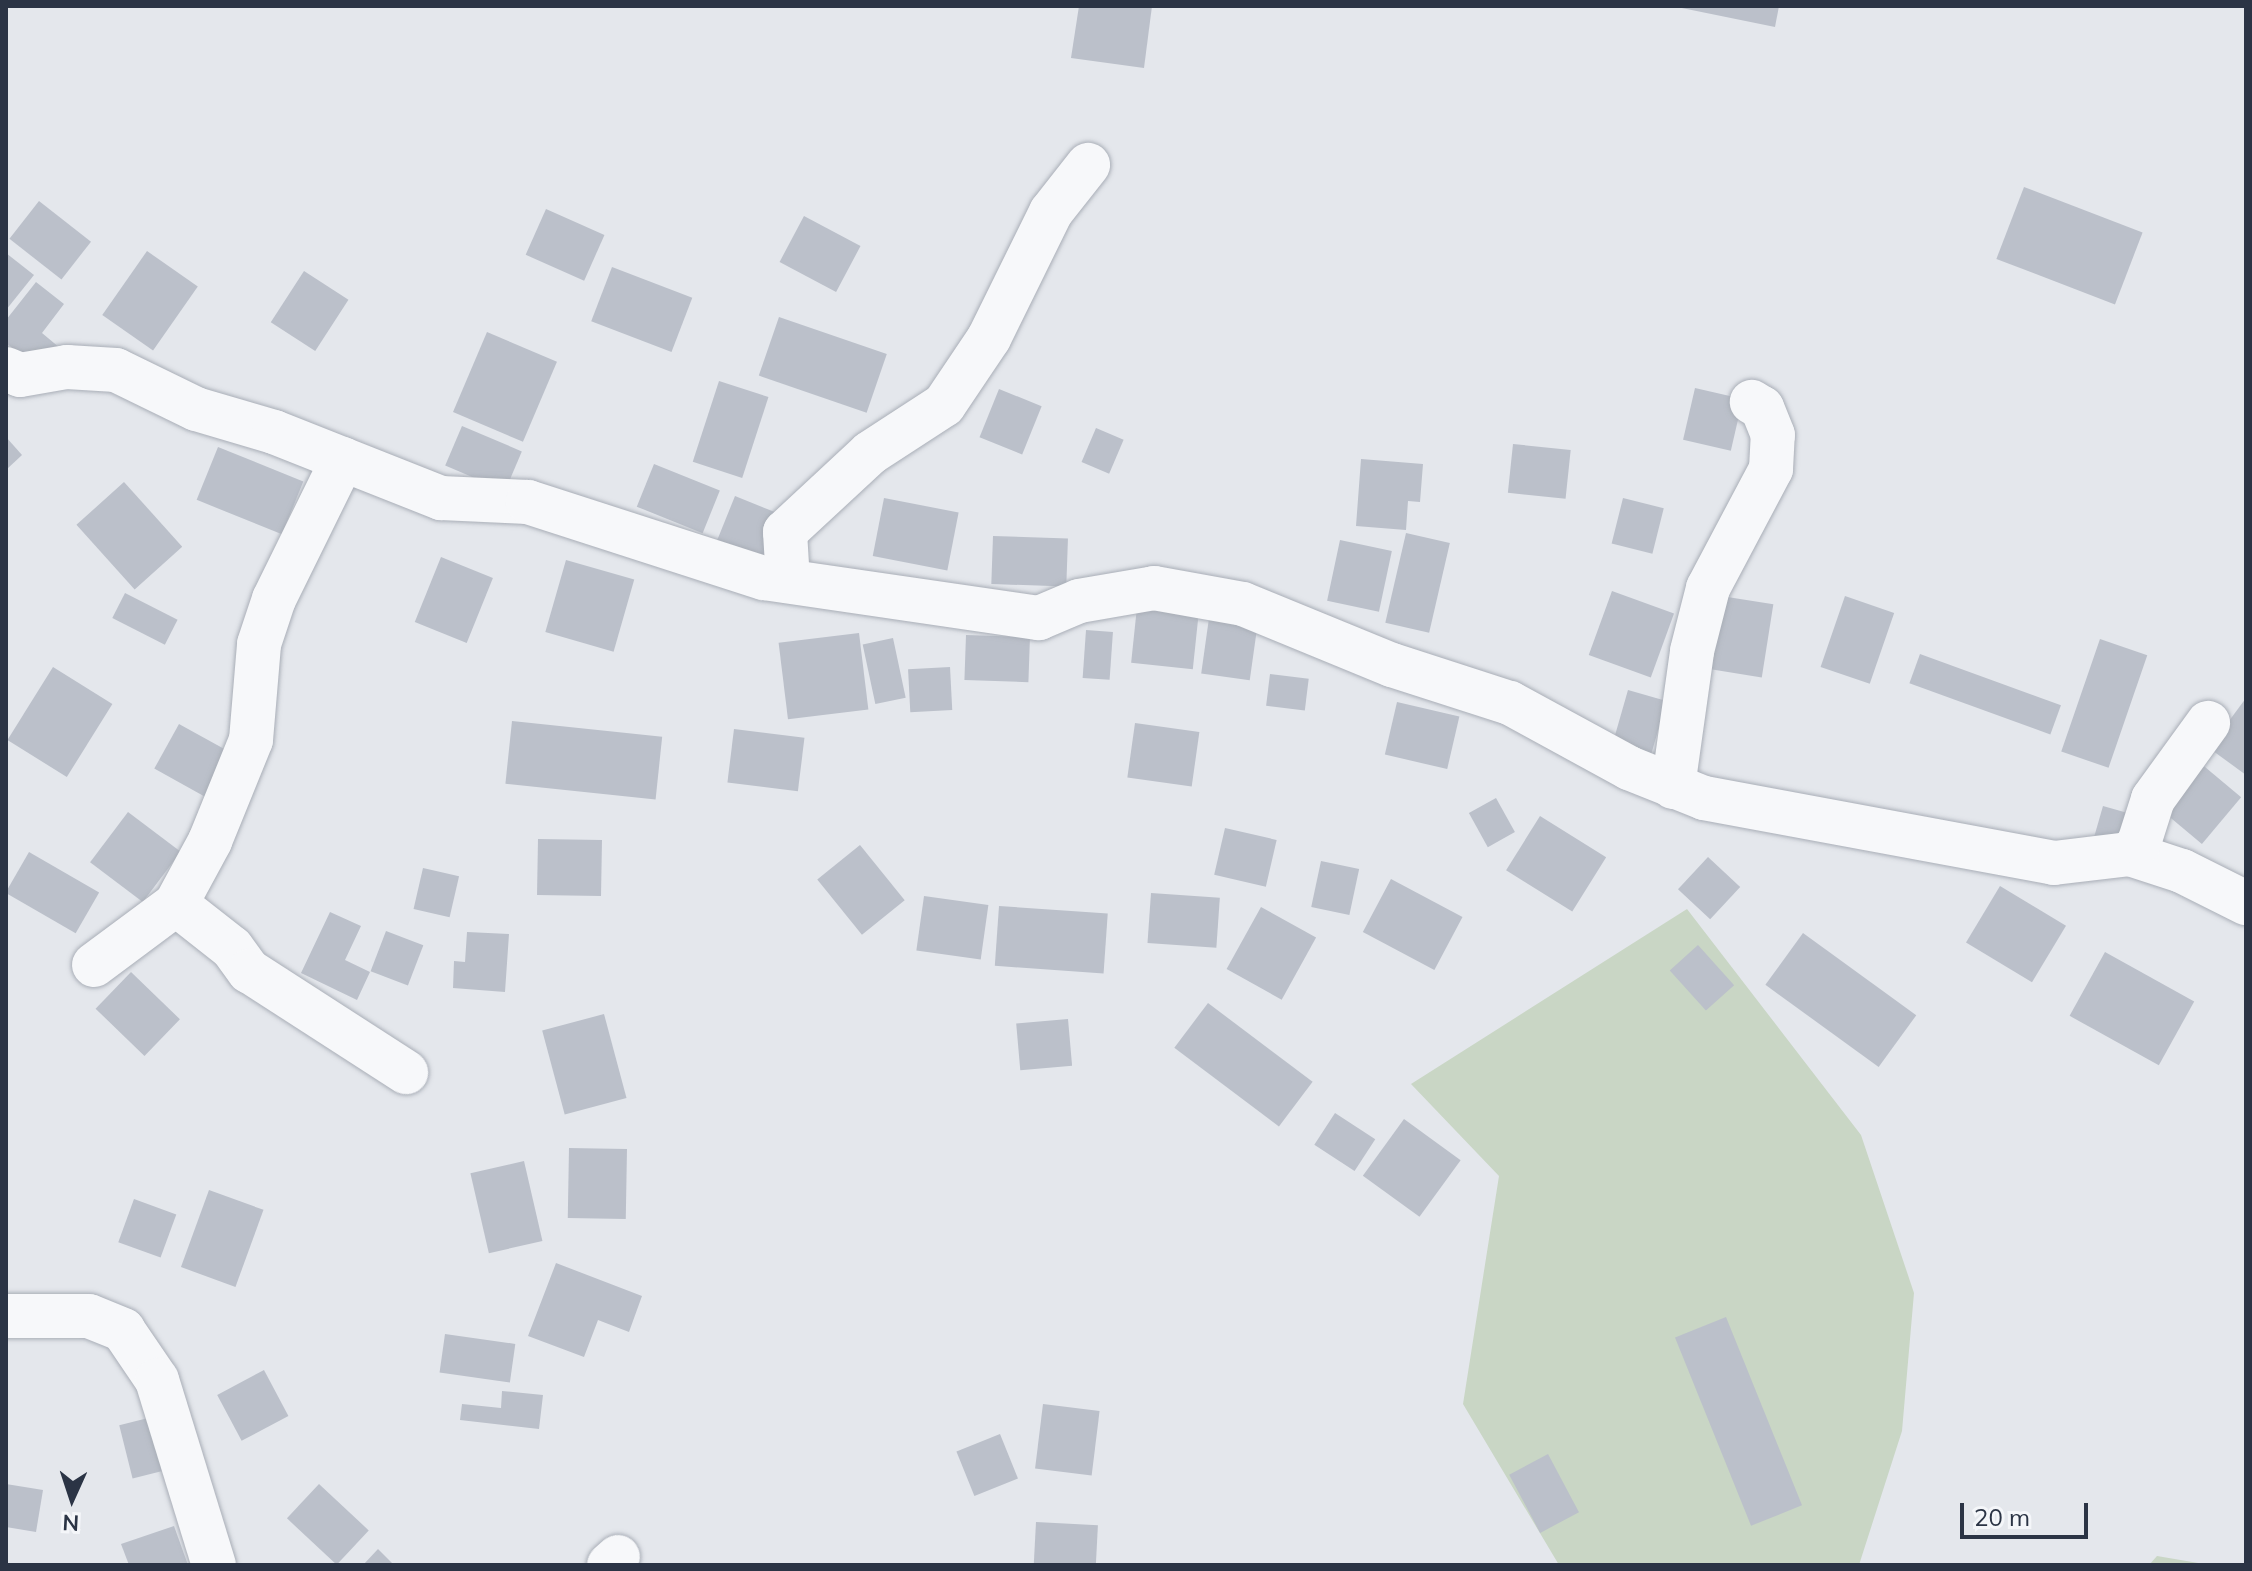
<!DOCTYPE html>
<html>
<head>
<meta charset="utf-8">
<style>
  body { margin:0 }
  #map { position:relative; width:2252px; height:1571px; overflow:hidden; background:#e4e7ec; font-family:Mulish,sans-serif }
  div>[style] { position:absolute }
  .green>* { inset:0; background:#c9d6c5 }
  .building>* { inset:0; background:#bbc0ca; transform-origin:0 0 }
  .roads { filter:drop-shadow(0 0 2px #a9aeb7) drop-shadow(0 0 2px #a9aeb7) }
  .minor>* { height:44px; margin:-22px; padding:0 22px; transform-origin:22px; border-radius:22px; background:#f7f8fa }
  span { translate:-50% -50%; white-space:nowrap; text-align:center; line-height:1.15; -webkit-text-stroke:6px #f4f6f9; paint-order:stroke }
  .frame { position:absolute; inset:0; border:8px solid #2b3445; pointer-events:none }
  .north { position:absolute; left:32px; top:1459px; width:80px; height:80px; -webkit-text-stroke:6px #f4f6f9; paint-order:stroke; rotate:183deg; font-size:22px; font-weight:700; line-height:32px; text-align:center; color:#2b3445 }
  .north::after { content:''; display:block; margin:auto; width:28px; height:36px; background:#2b3445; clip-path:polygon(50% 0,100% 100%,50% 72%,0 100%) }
  .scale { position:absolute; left:1960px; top:1503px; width:128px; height:36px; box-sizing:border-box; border:4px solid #2b3445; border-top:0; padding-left:10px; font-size:24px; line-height:28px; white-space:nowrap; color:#2b3445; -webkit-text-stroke:6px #f4f6f9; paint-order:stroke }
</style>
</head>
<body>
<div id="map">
  <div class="green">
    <div style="clip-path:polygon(1687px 909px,1861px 1135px,1914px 1293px,1902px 1431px,1859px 1565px,1559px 1565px,1463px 1404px,1499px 1176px,1411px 1084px)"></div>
    <div style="clip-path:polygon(2157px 1556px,2210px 1565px,2149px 1565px)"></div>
  </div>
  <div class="building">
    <div style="clip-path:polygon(1079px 6px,1152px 6px,1144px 68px,1071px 58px)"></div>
    <div style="clip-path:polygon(1672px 6px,1779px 6px,1775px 27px)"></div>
    <div style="left:2024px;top:187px;width:127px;height:77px;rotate:21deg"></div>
    <div style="left:39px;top:201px;width:66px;height:48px;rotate:38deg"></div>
    <div style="left:546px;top:209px;width:64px;height:50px;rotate:24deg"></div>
    <div style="left:804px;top:216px;width:64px;height:52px;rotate:28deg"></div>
    <div style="left:147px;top:251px;width:62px;height:78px;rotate:35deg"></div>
    <div style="clip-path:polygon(6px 253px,34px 275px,6px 310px)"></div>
    <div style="left:612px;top:267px;width:86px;height:58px;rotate:21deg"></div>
    <div style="left:304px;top:271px;width:53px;height:61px;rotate:33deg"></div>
    <div style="clip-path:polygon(36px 282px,64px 304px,42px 333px,60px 348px,41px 370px,6px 343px,6px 320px)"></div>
    <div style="left:779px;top:317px;width:114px;height:62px;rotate:19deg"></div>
    <div style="left:487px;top:332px;width:76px;height:87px;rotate:23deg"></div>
    <div style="left:719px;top:381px;width:52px;height:85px;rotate:18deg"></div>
    <div style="left:1695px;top:388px;width:49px;height:53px;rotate:13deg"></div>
    <div style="left:999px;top:389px;width:46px;height:52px;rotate:22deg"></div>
    <div style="left:462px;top:426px;width:65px;height:43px;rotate:23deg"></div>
    <div style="left:1096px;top:428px;width:30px;height:37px;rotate:23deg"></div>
    <div style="clip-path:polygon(6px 437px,22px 455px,6px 470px)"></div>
    <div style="left:1513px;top:444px;width:58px;height:49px;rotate:6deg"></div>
    <div style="left:218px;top:447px;width:92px;height:57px;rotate:22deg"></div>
    <div style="clip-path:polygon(1361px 459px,1423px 464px,1420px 502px,1408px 501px,1406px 530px,1356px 526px)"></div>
    <div style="left:654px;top:464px;width:71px;height:46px;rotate:22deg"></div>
    <div style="left:124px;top:482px;width:87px;height:64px;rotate:48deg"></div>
    <div style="left:735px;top:496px;width:48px;height:53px;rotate:22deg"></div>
    <div style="left:884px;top:498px;width:76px;height:59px;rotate:11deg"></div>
    <div style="left:1623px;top:498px;width:42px;height:47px;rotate:14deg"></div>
    <div style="left:1406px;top:533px;width:45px;height:92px;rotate:13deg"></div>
    <div style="left:993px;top:536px;width:75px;height:48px;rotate:2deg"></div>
    <div style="left:1340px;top:540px;width:53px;height:62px;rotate:12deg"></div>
    <div style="left:441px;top:557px;width:56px;height:70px;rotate:22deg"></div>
    <div style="left:566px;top:560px;width:71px;height:75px;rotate:16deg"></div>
    <div style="left:1612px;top:591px;width:66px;height:68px;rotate:20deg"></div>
    <div style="left:125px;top:593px;width:59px;height:28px;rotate:27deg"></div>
    <div style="left:1721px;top:596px;width:53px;height:74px;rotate:9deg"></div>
    <div style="left:1845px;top:596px;width:52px;height:75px;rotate:19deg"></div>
    <div style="left:1137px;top:607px;width:62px;height:56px;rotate:6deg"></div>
    <div style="left:1209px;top:618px;width:49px;height:56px;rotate:8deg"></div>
    <div style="left:1086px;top:630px;width:27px;height:48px;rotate:4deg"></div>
    <div style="left:859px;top:633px;width:77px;height:81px;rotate:83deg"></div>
    <div style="left:966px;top:635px;width:64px;height:45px;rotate:2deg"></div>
    <div style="left:893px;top:638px;width:61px;height:31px;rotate:78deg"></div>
    <div style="left:2100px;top:639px;width:50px;height:119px;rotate:19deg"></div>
    <div style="left:1920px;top:654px;width:150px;height:31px;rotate:20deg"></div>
    <div style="left:53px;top:667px;width:70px;height:86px;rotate:32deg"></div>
    <div style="left:950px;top:667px;width:43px;height:42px;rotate:87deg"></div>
    <div style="left:1270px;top:674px;width:39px;height:32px;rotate:7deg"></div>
    <div style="left:1628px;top:690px;width:40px;height:59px;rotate:16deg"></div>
    <div style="clip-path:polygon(2246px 698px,2246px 775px,2209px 748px)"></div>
    <div style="left:1397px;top:702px;width:64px;height:54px;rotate:13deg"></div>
    <div style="left:512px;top:721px;width:151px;height:63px;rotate:6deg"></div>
    <div style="left:1135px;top:723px;width:65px;height:55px;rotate:8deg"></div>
    <div style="left:179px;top:724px;width:58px;height:51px;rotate:29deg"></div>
    <div style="left:734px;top:729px;width:71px;height:54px;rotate:7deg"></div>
    <div style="left:2199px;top:762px;width:55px;height:61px;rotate:40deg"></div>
    <div style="left:1496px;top:798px;width:39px;height:31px;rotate:61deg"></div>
    <div style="left:2103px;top:806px;width:33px;height:32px;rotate:16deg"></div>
    <div style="left:128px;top:812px;width:66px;height:63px;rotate:37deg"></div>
    <div style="left:1540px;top:816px;width:78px;height:64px;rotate:32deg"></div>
    <div style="left:1225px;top:828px;width:53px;height:48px;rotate:13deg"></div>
    <div style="left:538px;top:839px;width:64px;height:56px;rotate:1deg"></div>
    <div style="left:860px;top:845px;width:71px;height:55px;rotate:51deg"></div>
    <div style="left:29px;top:852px;width:81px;height:47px;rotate:30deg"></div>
    <div style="left:1708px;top:857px;width:44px;height:44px;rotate:43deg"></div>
    <div style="left:1321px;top:861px;width:39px;height:47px;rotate:12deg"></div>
    <div style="left:423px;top:868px;width:37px;height:42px;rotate:13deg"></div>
    <div style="left:1391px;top:879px;width:81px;height:60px;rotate:28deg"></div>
    <div style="left:2000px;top:886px;width:77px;height:66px;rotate:31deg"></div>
    <div style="left:1151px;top:893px;width:69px;height:50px;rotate:4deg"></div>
    <div style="left:924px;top:896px;width:65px;height:55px;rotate:8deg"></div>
    <div style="left:999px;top:906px;width:109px;height:60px;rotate:4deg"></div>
    <div style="left:1261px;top:907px;width:63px;height:71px;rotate:29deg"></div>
    <div style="clip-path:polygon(330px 912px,361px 926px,345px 960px,370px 972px,357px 1000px,301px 973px)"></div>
    <div style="left:386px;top:931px;width:40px;height:43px;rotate:21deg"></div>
    <div style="clip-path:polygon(467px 932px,509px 934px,505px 992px,453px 988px,454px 961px,465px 962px)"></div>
    <div style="left:1803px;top:933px;width:140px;height:64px;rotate:36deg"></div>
    <div style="left:1698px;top:945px;width:54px;height:38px;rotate:48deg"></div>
    <div style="left:2105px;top:952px;width:102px;height:73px;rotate:29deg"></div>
    <div style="left:131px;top:972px;width:68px;height:51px;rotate:44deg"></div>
    <div style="left:1208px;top:1003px;width:131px;height:56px;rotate:37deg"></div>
    <div style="left:604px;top:1014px;width:87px;height:64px;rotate:75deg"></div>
    <div style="left:1068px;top:1019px;width:47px;height:52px;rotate:85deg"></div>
    <div style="left:1335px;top:1113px;width:48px;height:38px;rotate:33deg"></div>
    <div style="left:1404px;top:1119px;width:70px;height:70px;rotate:36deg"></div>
    <div style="left:569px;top:1148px;width:58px;height:70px;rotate:1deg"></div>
    <div style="left:524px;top:1161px;width:82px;height:55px;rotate:77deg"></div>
    <div style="left:209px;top:1190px;width:58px;height:82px;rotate:20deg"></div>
    <div style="left:134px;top:1199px;width:45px;height:46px;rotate:20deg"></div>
    <div style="clip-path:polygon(556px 1263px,642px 1296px,629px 1332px,598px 1320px,584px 1357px,528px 1336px)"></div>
    <div style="left:1726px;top:1317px;width:203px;height:55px;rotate:68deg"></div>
    <div style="left:445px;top:1334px;width:71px;height:39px;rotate:8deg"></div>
    <div style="left:264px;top:1370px;width:52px;height:53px;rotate:62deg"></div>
    <div style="clip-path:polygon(502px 1391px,543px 1395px,539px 1429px,460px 1420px,462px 1404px,501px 1408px)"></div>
    <div style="left:1043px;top:1404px;width:57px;height:65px;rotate:7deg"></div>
    <div style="left:160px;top:1415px;width:55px;height:42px;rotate:76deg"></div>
    <div style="left:1000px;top:1434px;width:48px;height:47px;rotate:68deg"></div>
    <div style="left:1548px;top:1454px;width:66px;height:44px;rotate:62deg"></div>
    <div style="clip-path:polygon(6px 1484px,43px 1490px,36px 1532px,6px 1527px)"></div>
    <div style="left:319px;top:1484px;width:68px;height:47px;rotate:43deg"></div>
    <div style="left:1036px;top:1522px;width:62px;height:43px;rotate:3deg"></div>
    <div style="clip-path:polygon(174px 1526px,188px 1565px,129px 1565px,121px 1544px)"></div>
    <div style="clip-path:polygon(378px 1549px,394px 1565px,363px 1565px)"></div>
  </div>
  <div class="roads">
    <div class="minor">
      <div style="left:6px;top:369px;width:15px;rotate:23deg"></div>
      <div style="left:20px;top:375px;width:48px;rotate:-9.7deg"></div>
      <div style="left:67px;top:367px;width:49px;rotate:3.5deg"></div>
      <div style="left:116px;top:370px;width:89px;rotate:26deg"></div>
      <div style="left:196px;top:409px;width:81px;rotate:16.4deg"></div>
      <div style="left:274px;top:432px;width:180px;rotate:21.6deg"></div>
      <div style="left:441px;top:498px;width:87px;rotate:2.6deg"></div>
      <div style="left:528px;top:502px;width:248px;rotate:17.9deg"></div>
      <div style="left:764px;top:578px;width:278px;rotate:8.3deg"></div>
      <div style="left:1039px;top:618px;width:43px;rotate:-23deg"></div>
      <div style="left:1079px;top:601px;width:76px;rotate:-9.8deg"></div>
      <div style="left:1154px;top:588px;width:90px;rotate:10.2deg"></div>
      <div style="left:1243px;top:604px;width:161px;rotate:22.3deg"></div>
      <div style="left:1392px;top:665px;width:124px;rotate:17.9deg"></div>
      <div style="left:1510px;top:703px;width:136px;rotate:28.6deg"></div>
      <div style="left:1629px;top:768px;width:81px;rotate:21.8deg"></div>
      <div style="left:1704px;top:798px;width:356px;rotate:10.5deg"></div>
      <div style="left:2054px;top:863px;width:77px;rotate:-6.8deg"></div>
      <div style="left:2130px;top:854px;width:55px;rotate:18.1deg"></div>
      <div style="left:2182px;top:871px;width:72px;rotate:26.6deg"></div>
      <div style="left:788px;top:581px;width:49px;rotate:-93.5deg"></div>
      <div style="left:785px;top:532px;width:116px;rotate:-42.9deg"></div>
      <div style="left:870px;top:453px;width:88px;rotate:-33deg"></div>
      <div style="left:944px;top:405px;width:81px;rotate:-56.1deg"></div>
      <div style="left:989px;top:338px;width:140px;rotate:-63.8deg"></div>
      <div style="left:1051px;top:212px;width:60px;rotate:-51.8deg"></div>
      <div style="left:1673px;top:787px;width:137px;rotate:-82deg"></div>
      <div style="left:1692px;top:651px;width:65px;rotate:-75.7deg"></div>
      <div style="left:1708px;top:588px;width:135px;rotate:-62.1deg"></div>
      <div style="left:1771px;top:469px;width:34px;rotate:-87deg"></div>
      <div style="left:1773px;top:435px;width:29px;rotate:-112deg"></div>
      <div style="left:1762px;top:408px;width:12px;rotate:-149deg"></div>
      <div style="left:2130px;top:854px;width:14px;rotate:-51deg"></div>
      <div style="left:2139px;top:843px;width:46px;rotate:-72.3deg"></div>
      <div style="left:2153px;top:799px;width:94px;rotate:-54.1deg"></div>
      <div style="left:176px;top:904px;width:71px;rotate:38.2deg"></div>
      <div style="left:232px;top:948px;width:29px;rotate:54deg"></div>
      <div style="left:249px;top:971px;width:187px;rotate:32.8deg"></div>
      <div style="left:94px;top:965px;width:102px;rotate:-36.6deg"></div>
      <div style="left:176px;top:904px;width:72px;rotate:-61.6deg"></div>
      <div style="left:210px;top:841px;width:109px;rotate:-67.9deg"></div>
      <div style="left:251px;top:740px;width:96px;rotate:-85.2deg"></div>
      <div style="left:259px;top:644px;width:47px;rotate:-71.6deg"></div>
      <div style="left:274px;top:599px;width:156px;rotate:-63.8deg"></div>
      <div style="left:6px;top:1316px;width:83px"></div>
      <div style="left:89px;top:1316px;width:37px;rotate:22deg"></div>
      <div style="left:123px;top:1330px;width:60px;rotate:55.8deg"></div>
      <div style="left:157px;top:1380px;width:194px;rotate:72.9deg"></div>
      <div style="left:609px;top:1565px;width:12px;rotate:-42deg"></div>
    </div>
  </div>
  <div class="frame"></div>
  <div class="north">N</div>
  <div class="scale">20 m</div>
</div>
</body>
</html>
